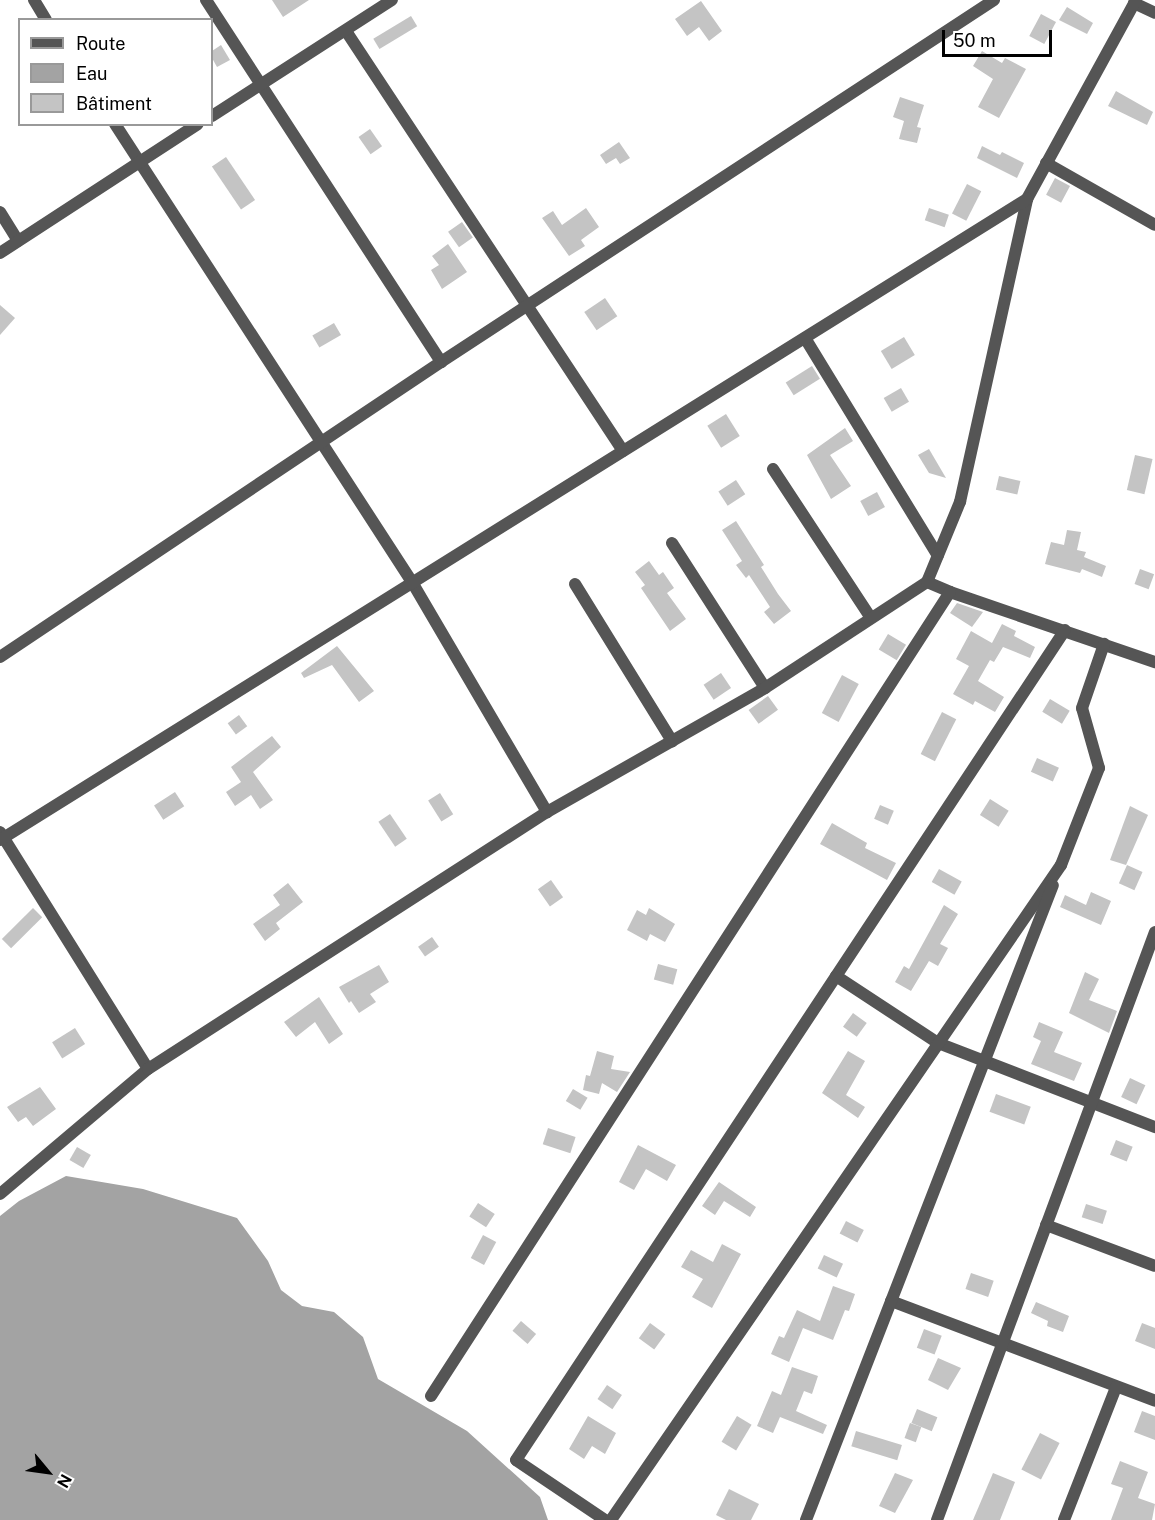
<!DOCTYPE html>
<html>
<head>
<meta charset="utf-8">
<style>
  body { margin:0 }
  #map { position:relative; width:1155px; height:1520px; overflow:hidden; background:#fff; font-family:"Public Sans",sans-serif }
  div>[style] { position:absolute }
  .water>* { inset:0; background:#a3a3a3 }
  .building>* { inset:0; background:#c4c4c4; transform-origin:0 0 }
  .street>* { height:12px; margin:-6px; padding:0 6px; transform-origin:6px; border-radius:6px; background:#555 }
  span { translate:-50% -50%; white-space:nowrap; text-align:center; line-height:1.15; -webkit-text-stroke:4.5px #fff; paint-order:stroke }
  .legend { position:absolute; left:18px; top:18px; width:195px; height:108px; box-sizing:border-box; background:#fff; border:2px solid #999; margin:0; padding:8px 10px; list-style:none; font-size:18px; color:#000 }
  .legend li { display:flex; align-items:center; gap:12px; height:30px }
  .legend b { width:30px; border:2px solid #999 }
  .north { position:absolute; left:18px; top:1442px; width:60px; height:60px; -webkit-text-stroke:4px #fff; paint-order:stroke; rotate:119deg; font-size:16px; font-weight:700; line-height:24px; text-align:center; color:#000 }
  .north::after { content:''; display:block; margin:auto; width:21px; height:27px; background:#000; clip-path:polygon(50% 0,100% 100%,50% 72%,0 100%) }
  .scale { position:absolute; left:942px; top:30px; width:110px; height:27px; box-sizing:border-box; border:3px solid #000; border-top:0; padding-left:8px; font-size:18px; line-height:21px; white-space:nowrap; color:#000; -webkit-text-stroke:4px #fff; paint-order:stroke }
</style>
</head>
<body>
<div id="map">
  <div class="water">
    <div style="clip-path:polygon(66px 1176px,143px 1189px,237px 1218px,268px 1261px,281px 1290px,302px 1306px,334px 1312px,363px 1337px,378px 1379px,467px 1431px,540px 1497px,548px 1520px,0 1520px,0 1216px,19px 1201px)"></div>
  </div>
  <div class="building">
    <div style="clip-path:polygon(272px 0,309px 0,283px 17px)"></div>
    <div style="clip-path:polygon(701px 1px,722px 31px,709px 41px,699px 27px,687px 36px,675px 19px)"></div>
    <div style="clip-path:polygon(1067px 7px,1093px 23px,1087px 34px,1059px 20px)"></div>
    <div style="left:1041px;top:14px;width:17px;height:25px;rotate:28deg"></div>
    <div style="left:411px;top:16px;width:12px;height:44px;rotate:59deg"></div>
    <div style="clip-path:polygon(221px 45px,230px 60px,217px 67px,212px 58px,212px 51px)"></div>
    <div style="clip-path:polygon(982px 51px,1002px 63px,1005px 58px,1026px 69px,999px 118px,978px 107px,993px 79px,973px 66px)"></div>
    <div style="clip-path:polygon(1116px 91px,1153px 112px,1147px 125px,1108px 106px)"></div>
    <div style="clip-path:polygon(900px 97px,924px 105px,917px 127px,921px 128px,917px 143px,899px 139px,904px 121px,893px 117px)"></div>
    <div style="left:370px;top:129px;width:21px;height:14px;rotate:55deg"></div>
    <div style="clip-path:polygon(619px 142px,630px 158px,620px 164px,616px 158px,606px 164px,600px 155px)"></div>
    <div style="clip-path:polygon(982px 146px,1000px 155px,1002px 152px,1024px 163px,1017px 178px,977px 158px)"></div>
    <div style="left:226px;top:157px;width:52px;height:17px;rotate:56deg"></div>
    <div style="left:1055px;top:178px;width:17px;height:19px;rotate:28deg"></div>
    <div style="left:967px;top:184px;width:16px;height:33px;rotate:27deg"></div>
    <div style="clip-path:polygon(586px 208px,599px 227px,581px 240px,585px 246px,569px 256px,542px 218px,553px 211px,562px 225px)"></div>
    <div style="left:929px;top:208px;width:21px;height:13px;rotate:19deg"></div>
    <div style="left:462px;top:222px;width:19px;height:17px;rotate:55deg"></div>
    <div style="clip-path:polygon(448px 244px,467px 272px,442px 289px,431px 270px,439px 265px,432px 256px)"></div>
    <div style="left:605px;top:298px;width:22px;height:25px;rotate:56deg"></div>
    <div style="clip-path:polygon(0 305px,15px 318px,0 335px)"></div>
    <div style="left:334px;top:323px;width:14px;height:25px;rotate:60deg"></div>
    <div style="left:904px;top:337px;width:21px;height:27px;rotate:59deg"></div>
    <div style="left:812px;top:366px;width:15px;height:31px;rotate:58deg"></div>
    <div style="left:901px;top:388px;width:16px;height:20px;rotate:60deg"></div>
    <div style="left:726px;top:414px;width:26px;height:22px;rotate:58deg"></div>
    <div style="clip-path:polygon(845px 428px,853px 441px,830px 455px,851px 486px,831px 499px,807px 455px)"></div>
    <div style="clip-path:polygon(929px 449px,946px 478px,929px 473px,918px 455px)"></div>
    <div style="left:1135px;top:455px;width:18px;height:36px;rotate:13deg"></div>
    <div style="left:999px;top:476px;width:22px;height:14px;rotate:13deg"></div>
    <div style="left:736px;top:480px;width:17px;height:21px;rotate:57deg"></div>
    <div style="left:877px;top:492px;width:17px;height:19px;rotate:62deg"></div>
    <div style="clip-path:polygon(736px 521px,764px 565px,761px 567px,778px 594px,791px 611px,774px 624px,764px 612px,770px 607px,749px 575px,746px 578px,736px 565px,742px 561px,722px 530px)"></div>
    <div style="clip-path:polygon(1067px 530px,1081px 532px,1077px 550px,1086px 552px,1084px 557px,1106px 566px,1102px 577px,1082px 569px,1080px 573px,1045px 564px,1051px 542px,1064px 545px)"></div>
    <div style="clip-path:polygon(649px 561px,659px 575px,663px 572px,674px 588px,667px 593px,686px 619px,670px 631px,641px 588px,645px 585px,635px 572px)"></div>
    <div style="left:1140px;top:569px;width:15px;height:16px;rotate:20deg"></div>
    <div style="clip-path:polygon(957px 603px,983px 612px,972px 627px,950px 613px)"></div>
    <div style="clip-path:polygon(1002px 624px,1016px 631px,1014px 636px,1035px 647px,1030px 658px,1003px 647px,994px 662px,990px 660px,978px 681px,1004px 697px,995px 712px,975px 701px,973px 705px,953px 694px,969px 666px,956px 659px,971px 631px,992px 643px)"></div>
    <div style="left:888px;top:634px;width:21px;height:18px;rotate:31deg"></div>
    <div style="clip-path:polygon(337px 646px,374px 691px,359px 702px,332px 665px,304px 678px,301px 673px)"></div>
    <div style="left:721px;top:673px;width:18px;height:21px;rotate:56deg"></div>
    <div style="left:842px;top:675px;width:19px;height:43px;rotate:28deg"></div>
    <div style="left:768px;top:696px;width:17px;height:24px;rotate:54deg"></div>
    <div style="left:1050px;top:699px;width:23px;height:15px;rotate:31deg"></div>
    <div style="left:942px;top:712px;width:16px;height:47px;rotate:27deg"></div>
    <div style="left:239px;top:715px;width:14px;height:14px;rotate:54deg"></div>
    <div style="clip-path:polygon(272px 736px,281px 747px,253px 772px,273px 800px,260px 809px,251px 795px,235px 806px,226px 792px,241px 782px,231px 767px)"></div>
    <div style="left:1037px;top:758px;width:24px;height:15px;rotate:24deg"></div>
    <div style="left:175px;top:792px;width:17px;height:25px;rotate:57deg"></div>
    <div style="left:440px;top:793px;width:25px;height:14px;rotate:58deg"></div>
    <div style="left:990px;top:799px;width:22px;height:19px;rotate:32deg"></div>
    <div style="left:880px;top:805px;width:15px;height:15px;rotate:23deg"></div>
    <div style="clip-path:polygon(1130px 806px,1148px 815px,1126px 865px,1110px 860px)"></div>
    <div style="left:390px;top:814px;width:30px;height:14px;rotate:56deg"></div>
    <div style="clip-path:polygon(832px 823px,867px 843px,865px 848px,896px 863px,887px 880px,820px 844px)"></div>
    <div style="left:1127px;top:865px;width:17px;height:20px;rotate:24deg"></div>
    <div style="left:939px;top:869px;width:26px;height:15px;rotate:29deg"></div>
    <div style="left:551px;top:880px;width:21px;height:16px;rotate:55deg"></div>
    <div style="clip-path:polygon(288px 883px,303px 902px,276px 923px,280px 929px,265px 941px,253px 924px,280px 905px,273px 895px)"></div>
    <div style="clip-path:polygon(1091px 892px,1111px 901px,1101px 925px,1060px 907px,1065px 895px,1086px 905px)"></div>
    <div style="clip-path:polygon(944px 905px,958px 914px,940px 944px,948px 948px,938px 966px,929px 961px,911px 991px,895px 982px,904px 966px,909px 969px)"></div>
    <div style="left:33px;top:908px;width:13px;height:44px;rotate:45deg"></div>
    <div style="clip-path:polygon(649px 908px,675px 924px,665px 942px,650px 934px,647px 941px,627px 930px,637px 910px,646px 915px)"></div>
    <div style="left:432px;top:937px;width:12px;height:17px;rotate:55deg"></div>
    <div style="left:658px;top:964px;width:20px;height:16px;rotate:15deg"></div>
    <div style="clip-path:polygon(379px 965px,389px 982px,370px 994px,376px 1002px,359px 1013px,351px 1001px,349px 1003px,339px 987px)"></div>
    <div style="clip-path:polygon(1085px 972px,1099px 979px,1089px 1000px,1117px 1011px,1109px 1033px,1069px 1013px)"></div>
    <div style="clip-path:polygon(319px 997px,343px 1034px,329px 1044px,315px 1022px,296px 1037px,284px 1022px)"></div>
    <div style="left:853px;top:1013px;width:17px;height:17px;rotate:36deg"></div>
    <div style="clip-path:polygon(1039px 1022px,1063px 1032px,1054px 1052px,1082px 1063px,1074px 1081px,1031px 1064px,1041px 1041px,1033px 1037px)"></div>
    <div style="left:75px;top:1028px;width:19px;height:27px;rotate:58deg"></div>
    <div style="clip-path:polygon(597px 1051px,614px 1056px,611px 1069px,630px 1072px,617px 1092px,602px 1083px,599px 1094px,583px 1090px,586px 1075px,590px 1076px)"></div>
    <div style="clip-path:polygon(848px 1051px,865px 1061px,846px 1095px,865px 1107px,858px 1118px,822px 1093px)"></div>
    <div style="left:1130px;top:1078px;width:17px;height:21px;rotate:25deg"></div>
    <div style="clip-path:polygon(40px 1087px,56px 1109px,33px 1126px,26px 1117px,18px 1122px,7px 1107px)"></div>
    <div style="left:573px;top:1089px;width:17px;height:14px;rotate:31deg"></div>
    <div style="left:996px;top:1094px;width:37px;height:19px;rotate:20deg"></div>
    <div style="left:548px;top:1128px;width:29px;height:17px;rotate:18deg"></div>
    <div style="left:1116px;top:1140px;width:18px;height:16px;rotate:22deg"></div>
    <div style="clip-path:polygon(638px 1145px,676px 1165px,667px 1181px,646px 1169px,634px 1190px,619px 1182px)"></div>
    <div style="left:77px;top:1147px;width:16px;height:15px;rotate:30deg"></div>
    <div style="clip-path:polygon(719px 1182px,756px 1207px,750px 1217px,724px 1201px,715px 1215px,702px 1206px)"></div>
    <div style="left:478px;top:1203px;width:20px;height:16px;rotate:33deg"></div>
    <div style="left:1086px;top:1204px;width:22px;height:14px;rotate:18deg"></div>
    <div style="left:846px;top:1221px;width:20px;height:14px;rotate:27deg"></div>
    <div style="left:483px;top:1235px;width:15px;height:26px;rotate:28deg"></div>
    <div style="clip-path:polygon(722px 1244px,741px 1254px,712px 1308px,692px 1297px,703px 1279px,681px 1267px,691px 1250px,713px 1262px)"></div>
    <div style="left:824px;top:1255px;width:21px;height:15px;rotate:25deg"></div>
    <div style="left:971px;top:1273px;width:24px;height:17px;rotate:19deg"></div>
    <div style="clip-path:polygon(833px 1286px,855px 1294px,849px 1311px,845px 1310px,833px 1340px,803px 1328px,789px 1362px,771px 1354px,779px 1336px,784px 1338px,797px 1310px,820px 1321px)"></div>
    <div style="clip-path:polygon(1036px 1302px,1069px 1316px,1063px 1332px,1047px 1326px,1048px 1321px,1031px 1313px)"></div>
    <div style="left:521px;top:1321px;width:20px;height:13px;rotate:41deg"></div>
    <div style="left:650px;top:1323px;width:19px;height:19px;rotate:36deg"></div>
    <div style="clip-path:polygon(1142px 1323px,1155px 1328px,1155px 1349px,1135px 1341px)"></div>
    <div style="left:924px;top:1329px;width:19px;height:20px;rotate:21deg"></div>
    <div style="clip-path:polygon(938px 1358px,961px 1368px,948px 1390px,928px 1380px)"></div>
    <div style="clip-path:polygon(792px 1367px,818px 1376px,812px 1394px,804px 1391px,796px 1411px,827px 1425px,823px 1434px,780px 1417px,773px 1433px,757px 1426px,772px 1391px,781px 1395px)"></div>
    <div style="left:607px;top:1385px;width:18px;height:17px;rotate:34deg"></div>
    <div style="left:917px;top:1409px;width:22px;height:15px;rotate:22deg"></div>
    <div style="clip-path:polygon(1142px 1411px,1155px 1416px,1155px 1440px,1134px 1432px)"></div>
    <div style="clip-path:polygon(588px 1416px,616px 1433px,605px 1454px,592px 1446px,584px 1459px,569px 1449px)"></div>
    <div style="left:737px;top:1416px;width:17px;height:30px;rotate:31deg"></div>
    <div style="left:910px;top:1423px;width:12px;height:16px;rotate:20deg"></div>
    <div style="left:856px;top:1431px;width:48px;height:16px;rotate:17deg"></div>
    <div style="left:1040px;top:1433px;width:22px;height:41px;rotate:27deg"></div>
    <div style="clip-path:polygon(1120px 1461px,1148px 1472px,1138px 1498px,1155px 1504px,1152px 1520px,1111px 1520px,1123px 1488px,1111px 1484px)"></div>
    <div style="clip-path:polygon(895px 1473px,913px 1480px,895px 1513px,879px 1506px)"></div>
    <div style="clip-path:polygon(993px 1473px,1015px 1482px,1000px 1520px,973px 1520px)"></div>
    <div style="clip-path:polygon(729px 1489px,759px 1504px,751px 1520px,726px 1520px,716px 1515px)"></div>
  </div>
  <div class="street">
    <div style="left:34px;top:0;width:23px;rotate:59deg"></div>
    <div style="left:206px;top:0;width:432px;rotate:57deg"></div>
    <div style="left:1134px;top:3px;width:23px;rotate:25deg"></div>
    <div style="left:346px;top:31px;width:503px;rotate:56.59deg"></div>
    <div style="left:212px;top:116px;width:214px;rotate:-32.8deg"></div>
    <div style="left:115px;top:124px;width:546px;rotate:57.04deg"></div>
    <div style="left:412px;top:582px;width:267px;rotate:59.6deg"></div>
    <div style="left:1046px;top:163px;width:125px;rotate:29.6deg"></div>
    <div style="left:0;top:212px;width:34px;rotate:58deg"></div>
    <div style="left:0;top:253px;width:236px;rotate:-33.1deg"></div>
    <div style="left:805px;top:338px;width:255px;rotate:58.6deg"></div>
    <div style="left:773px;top:469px;width:178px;rotate:56.7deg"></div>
    <div style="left:672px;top:543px;width:172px;rotate:57.3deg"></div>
    <div style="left:927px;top:582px;width:87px;rotate:-67.6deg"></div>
    <div style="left:960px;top:502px;width:310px;rotate:-77.5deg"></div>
    <div style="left:1027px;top:199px;width:227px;rotate:-61.3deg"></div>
    <div style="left:575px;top:584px;width:185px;rotate:58.3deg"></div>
    <div style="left:0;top:657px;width:531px;rotate:-33.78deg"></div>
    <div style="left:441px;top:362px;width:661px;rotate:-33.21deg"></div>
    <div style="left:0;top:832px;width:279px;rotate:58deg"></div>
    <div style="left:0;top:840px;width:1211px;rotate:-31.97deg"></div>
    <div style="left:836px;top:976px;width:122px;rotate:33.3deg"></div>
    <div style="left:938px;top:1043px;width:233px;rotate:21.2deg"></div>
    <div style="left:0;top:1194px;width:194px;rotate:-40.2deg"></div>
    <div style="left:148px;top:1069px;width:475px;rotate:-32.8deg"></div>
    <div style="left:547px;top:812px;width:251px;rotate:-29.6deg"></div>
    <div style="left:765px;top:688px;width:194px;rotate:-33.2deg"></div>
    <div style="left:927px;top:582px;width:25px;rotate:23deg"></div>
    <div style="left:950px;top:592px;width:217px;rotate:18.9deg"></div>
    <div style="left:1046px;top:1225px;width:116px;rotate:20.6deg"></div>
    <div style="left:891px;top:1301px;width:282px;rotate:20.7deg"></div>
    <div style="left:431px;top:1396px;width:957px;rotate:-57.16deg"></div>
    <div style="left:605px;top:1520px;width:107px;rotate:-146deg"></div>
    <div style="left:516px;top:1460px;width:995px;rotate:-56.52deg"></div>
    <div style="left:611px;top:1520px;width:795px;rotate:-55.51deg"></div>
    <div style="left:1061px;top:865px;width:104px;rotate:-68.6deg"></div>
    <div style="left:1099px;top:768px;width:62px;rotate:-105.8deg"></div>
    <div style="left:1082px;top:708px;width:68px;rotate:-71deg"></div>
    <div style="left:806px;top:1520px;width:681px;rotate:-68.75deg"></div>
    <div style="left:937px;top:1520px;width:627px;rotate:-69.66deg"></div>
    <div style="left:1064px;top:1520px;width:143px;rotate:-68.6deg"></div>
  </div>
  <ul class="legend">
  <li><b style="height:8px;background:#555"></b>Route</li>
  <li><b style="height:16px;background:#a3a3a3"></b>Eau</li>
  <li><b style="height:16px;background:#c4c4c4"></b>Bâtiment</li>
  </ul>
  <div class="north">N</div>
  <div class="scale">50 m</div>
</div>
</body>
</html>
